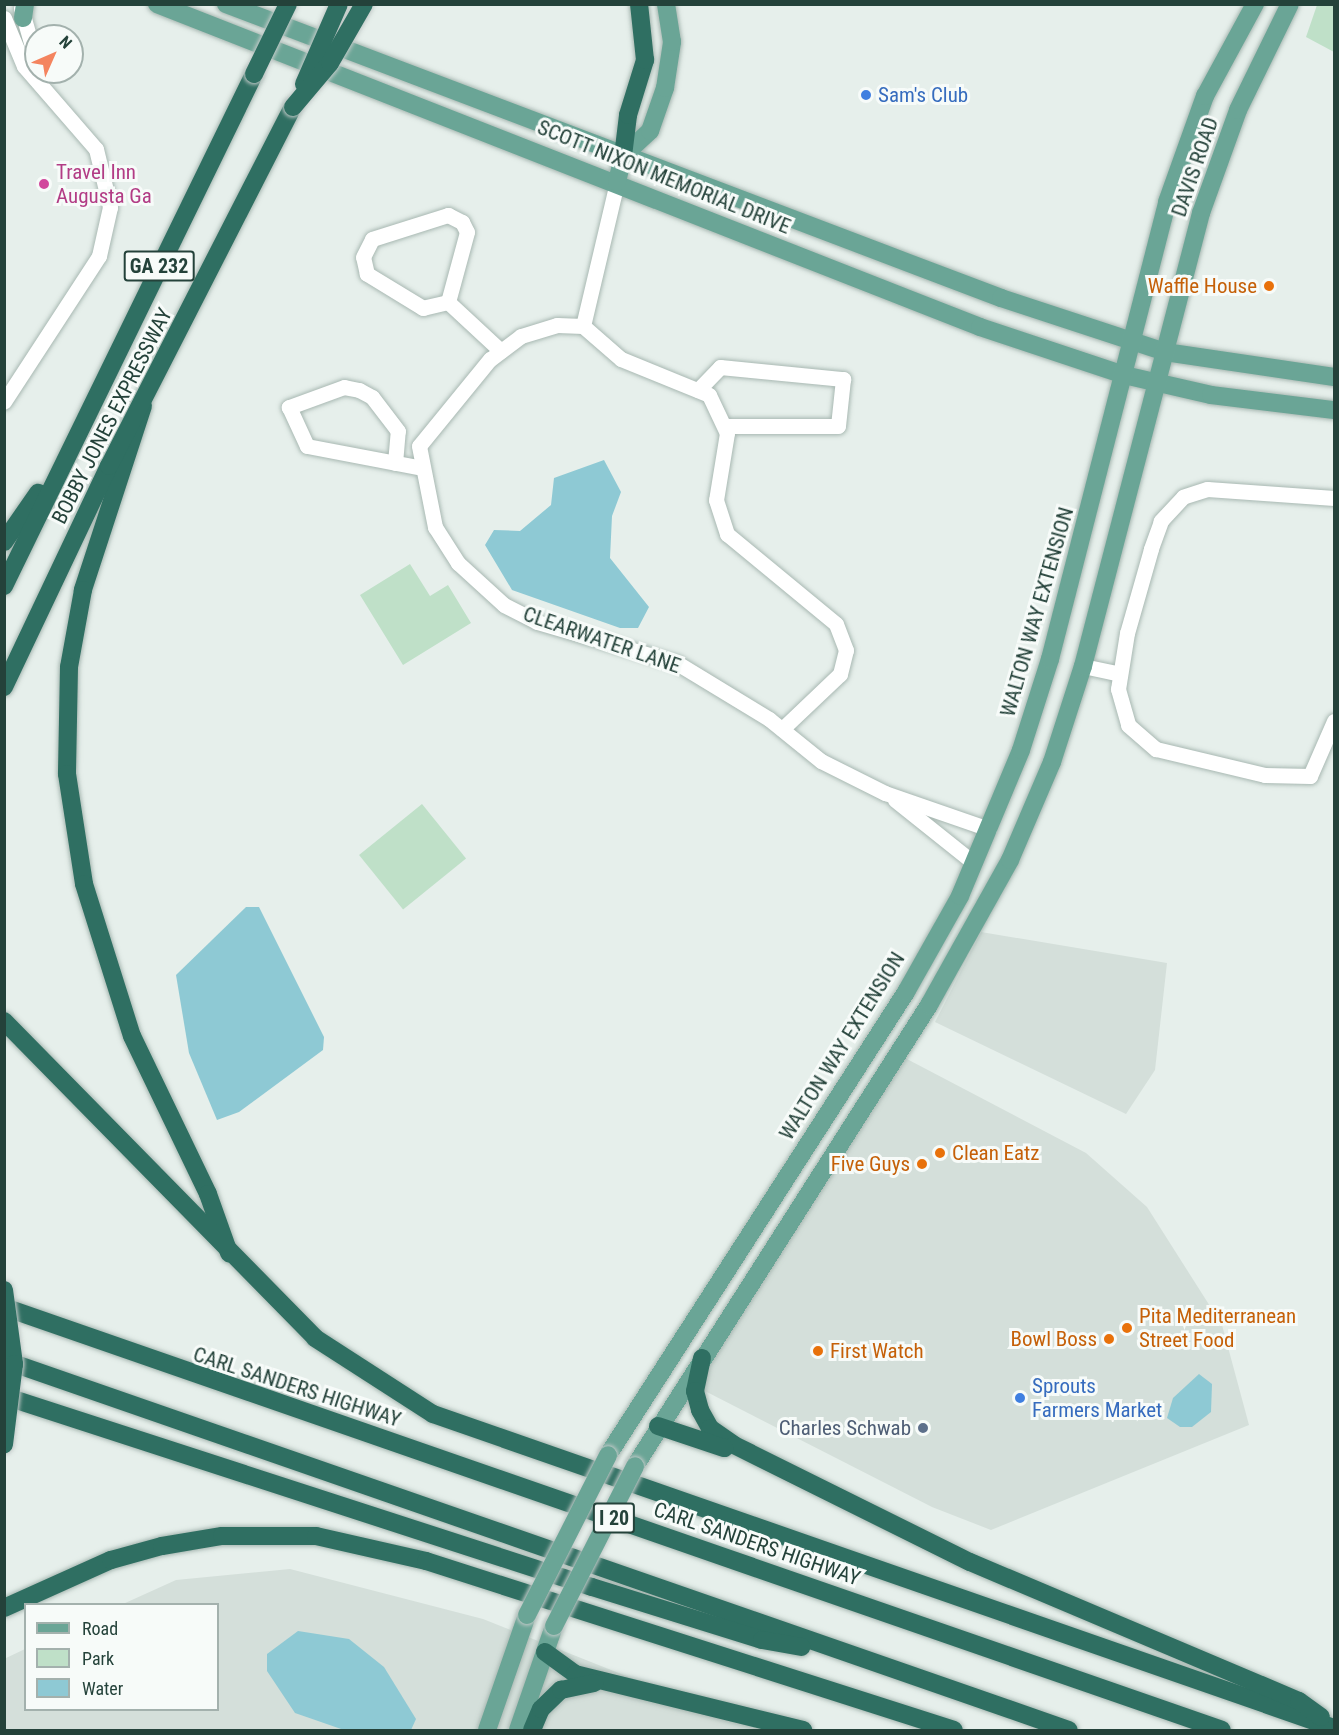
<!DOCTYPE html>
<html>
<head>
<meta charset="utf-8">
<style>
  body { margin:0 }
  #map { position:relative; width:1339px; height:1735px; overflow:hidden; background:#e6efeb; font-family:"Roboto Condensed",sans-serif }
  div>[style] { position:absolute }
  .built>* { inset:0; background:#d4dfda }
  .green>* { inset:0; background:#bfe0c8; transform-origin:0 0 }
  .water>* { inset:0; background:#8ec9d4 }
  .roads { filter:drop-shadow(0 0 2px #a8b8b2) drop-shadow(0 0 2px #a8b8b2) }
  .minor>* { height:15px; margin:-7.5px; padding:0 7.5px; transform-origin:7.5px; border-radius:7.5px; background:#fff }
  .major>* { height:18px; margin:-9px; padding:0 9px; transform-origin:9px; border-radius:9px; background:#6aa596 }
  .highway>* { height:18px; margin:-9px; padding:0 9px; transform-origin:9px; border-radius:9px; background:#2f6f62 }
  .bridges { filter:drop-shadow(0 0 2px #c2cac8) drop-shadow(0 0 2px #c2cac8) }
  .major-bridge>* { height:18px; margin:-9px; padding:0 9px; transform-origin:9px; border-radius:9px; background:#6aa596 }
  .highway-bridge>* { height:18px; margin:-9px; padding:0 9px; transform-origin:9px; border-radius:9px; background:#2f6f62 }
  .dots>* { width:16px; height:16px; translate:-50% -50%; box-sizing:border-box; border:3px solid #f7fbf9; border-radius:50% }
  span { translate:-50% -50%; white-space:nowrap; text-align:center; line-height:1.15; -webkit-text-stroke:6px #f7fbf9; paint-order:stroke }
  .shield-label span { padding:2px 4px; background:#f7fbf9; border:2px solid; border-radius:4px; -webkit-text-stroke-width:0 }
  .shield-label { font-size:20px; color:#24423a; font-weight:700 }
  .shop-label { font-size:21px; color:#366cbe }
  .left { translate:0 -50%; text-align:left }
  .street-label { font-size:21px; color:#24423a }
  .hotel-label { font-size:21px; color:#b23c85 }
  .food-label { font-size:21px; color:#c56008 }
  .right { translate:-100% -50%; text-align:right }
  .service-label { font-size:21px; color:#4e5e75 }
  .frame { position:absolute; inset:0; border:6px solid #24423a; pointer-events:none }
  .legend { position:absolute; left:24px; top:1603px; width:195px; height:108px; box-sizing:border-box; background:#f7fbf9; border:2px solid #a3b1ad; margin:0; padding:8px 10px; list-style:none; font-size:18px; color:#24423a }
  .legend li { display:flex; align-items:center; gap:12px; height:30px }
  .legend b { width:30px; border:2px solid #a3b1ad }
  .north { position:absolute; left:24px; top:24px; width:60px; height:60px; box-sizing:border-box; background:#f7fbf9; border:2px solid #a3b1ad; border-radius:50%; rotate:45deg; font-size:16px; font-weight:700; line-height:24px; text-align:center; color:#24423a }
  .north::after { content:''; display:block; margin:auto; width:21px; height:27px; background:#f4845f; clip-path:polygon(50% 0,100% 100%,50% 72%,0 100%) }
</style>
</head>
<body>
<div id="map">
  <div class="built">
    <div style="clip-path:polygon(981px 932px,1167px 963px,1155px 1070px,1126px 1114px,935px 1022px)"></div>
    <div style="clip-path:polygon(905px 1058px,1086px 1153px,1147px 1207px,1222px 1325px,1249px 1425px,991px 1530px,932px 1507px,701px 1389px,704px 1368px)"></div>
    <div style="clip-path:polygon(290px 1569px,483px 1619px,762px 1730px,5px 1730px,4px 1659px,25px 1649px,26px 1710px,218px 1710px,218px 1604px,123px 1604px,176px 1580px)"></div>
  </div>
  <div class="green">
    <div style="clip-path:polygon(1317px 5px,1334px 5px,1334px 52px,1306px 37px)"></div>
    <div style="clip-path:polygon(410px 564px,430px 596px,448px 585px,471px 623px,403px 665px,360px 595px)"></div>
    <div style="left:422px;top:804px;width:70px;height:81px;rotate:51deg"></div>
  </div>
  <div class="water">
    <div style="clip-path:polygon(604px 460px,621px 492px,612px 516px,610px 558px,649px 607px,638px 628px,620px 628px,512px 590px,485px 545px,494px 530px,520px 531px,551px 505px,554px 478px)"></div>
    <div style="clip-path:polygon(246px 907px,259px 907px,324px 1037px,323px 1050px,239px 1112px,217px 1120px,189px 1053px,176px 975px)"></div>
    <div style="clip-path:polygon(1199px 1374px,1212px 1384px,1211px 1412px,1192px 1427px,1180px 1427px,1167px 1418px,1173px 1398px)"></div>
    <div style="clip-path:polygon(298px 1631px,349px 1639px,384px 1667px,416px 1719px,411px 1730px,344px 1730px,295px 1713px,267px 1671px,267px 1654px)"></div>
  </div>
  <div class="roads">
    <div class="minor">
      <div style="left:21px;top:8px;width:54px;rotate:73.9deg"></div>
      <div style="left:4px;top:18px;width:52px;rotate:67.4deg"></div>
      <div style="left:24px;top:66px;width:110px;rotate:49.1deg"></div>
      <div style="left:96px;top:149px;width:60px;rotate:76.4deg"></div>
      <div style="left:110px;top:207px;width:50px;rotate:102.7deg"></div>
      <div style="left:99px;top:256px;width:174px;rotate:123.1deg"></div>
      <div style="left:448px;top:302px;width:26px;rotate:167deg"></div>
      <div style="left:423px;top:308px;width:66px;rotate:-148.7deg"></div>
      <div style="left:367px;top:274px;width:17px;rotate:-103deg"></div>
      <div style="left:363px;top:257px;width:20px;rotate:-63deg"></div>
      <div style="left:372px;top:239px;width:80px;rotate:-17.5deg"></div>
      <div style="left:448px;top:215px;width:16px;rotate:27deg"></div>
      <div style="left:462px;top:222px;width:11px;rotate:63deg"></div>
      <div style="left:467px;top:232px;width:73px;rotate:105.2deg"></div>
      <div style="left:448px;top:302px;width:72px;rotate:42.8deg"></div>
      <div style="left:583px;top:326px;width:26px;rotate:-178deg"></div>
      <div style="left:557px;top:325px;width:38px;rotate:163deg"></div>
      <div style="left:521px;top:336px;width:39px;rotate:143deg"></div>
      <div style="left:490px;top:359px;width:112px;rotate:129.2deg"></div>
      <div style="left:419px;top:446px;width:83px;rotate:78.8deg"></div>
      <div style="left:435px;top:527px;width:43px;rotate:57.4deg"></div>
      <div style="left:458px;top:563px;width:62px;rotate:42.4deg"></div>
      <div style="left:504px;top:605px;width:37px;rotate:27deg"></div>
      <div style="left:537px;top:622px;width:146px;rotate:16.3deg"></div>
      <div style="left:677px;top:663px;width:108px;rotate:31.3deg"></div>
      <div style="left:769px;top:719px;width:67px;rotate:38.9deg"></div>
      <div style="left:821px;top:761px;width:72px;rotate:26.6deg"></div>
      <div style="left:885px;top:793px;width:110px;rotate:19.1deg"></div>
      <div style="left:583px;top:326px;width:50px;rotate:41deg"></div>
      <div style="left:621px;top:359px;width:95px;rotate:22.2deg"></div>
      <div style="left:709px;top:395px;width:42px;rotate:64.7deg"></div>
      <div style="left:727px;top:433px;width:68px;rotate:99.3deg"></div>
      <div style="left:716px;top:500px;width:36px;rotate:72deg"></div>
      <div style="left:727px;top:534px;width:141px;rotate:39.5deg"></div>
      <div style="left:836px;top:624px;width:28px;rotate:69deg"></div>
      <div style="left:846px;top:650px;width:25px;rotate:104deg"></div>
      <div style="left:840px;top:674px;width:80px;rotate:136.5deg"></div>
      <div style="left:583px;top:326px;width:148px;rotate:-76.7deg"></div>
      <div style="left:698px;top:390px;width:32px;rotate:-46deg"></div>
      <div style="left:720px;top:367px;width:124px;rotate:5.6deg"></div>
      <div style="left:843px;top:379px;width:47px;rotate:96.1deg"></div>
      <div style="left:838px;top:426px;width:113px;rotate:180deg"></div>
      <div style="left:395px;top:463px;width:32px;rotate:-85deg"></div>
      <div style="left:398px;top:431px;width:43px;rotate:-127.4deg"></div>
      <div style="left:372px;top:397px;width:15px;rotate:-152deg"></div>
      <div style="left:359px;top:390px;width:15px;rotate:-169deg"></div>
      <div style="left:344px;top:387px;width:59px;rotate:160deg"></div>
      <div style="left:289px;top:407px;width:43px;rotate:65.2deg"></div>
      <div style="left:307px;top:446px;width:117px;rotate:10.8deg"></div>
      <div style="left:1334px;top:498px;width:127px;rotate:-175.9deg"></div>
      <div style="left:1207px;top:489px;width:25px;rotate:162deg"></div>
      <div style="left:1183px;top:497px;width:33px;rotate:133deg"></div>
      <div style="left:1161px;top:521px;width:30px;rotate:110deg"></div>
      <div style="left:1151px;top:549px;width:87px;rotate:105.9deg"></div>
      <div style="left:1127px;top:633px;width:57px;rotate:99.1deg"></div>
      <div style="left:1118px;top:689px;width:37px;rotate:74deg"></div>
      <div style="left:1128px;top:725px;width:37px;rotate:41deg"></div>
      <div style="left:1156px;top:749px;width:112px;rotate:13.4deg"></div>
      <div style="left:1265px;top:775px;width:45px;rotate:1.3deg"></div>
      <div style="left:1310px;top:776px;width:60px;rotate:-66.4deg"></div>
      <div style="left:1083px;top:666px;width:38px;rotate:12deg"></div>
      <div style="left:895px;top:800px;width:101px;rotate:38.6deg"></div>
    </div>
    <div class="major">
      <div style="left:157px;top:4px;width:884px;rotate:21.43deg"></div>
      <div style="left:980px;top:327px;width:152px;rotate:18.4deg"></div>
      <div style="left:1124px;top:375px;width:89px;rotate:12.9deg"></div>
      <div style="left:1211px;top:395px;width:124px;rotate:7deg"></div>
      <div style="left:226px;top:4px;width:829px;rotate:20.77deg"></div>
      <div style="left:1001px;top:298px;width:173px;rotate:18.2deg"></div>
      <div style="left:1165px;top:352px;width:171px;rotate:8.4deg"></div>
      <div style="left:23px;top:18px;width:14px;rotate:-82deg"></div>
      <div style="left:617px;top:182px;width:27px;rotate:-77deg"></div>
      <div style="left:623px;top:156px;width:37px;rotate:-43deg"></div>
      <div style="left:650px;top:131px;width:46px;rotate:-70.8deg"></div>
      <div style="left:665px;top:88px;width:47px;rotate:-81.3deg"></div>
      <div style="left:672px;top:42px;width:38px;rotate:-99deg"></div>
      <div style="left:608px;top:1455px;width:551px;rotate:-57.23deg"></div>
      <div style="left:906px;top:992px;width:110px;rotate:-60.6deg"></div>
      <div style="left:960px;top:896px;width:158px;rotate:-67.3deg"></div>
      <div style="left:1021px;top:750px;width:96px;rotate:-72.3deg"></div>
      <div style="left:1050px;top:659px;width:472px;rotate:-75.6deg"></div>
      <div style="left:1167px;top:202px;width:113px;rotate:-70.3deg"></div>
      <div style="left:1205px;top:96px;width:105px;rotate:-61.5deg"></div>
      <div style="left:635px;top:1466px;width:547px;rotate:-57.47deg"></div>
      <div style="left:929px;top:1005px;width:166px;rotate:-60.8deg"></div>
      <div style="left:1010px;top:860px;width:107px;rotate:-66.8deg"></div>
      <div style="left:1052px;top:762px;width:101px;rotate:-72.1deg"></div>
      <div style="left:1083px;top:666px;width:468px;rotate:-75.4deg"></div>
      <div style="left:1201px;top:213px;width:109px;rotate:-70.2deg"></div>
      <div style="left:1238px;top:110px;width:118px;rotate:-63.9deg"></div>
      <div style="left:487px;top:1730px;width:122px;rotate:-70.8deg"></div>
      <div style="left:518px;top:1730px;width:110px;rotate:-70.9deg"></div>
    </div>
    <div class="highway">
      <div style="left:623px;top:156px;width:41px;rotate:-83deg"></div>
      <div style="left:628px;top:115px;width:58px;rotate:-72.8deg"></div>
      <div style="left:645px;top:60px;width:56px;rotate:-96.1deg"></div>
      <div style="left:143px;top:406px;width:194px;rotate:108.1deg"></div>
      <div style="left:83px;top:590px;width:78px;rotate:100.3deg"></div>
      <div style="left:69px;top:667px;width:107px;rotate:91.1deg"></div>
      <div style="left:67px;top:774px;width:111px;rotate:81.2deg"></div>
      <div style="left:84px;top:884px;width:159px;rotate:72.5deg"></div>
      <div style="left:132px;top:1036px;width:175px;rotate:64.3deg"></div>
      <div style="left:208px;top:1194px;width:63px;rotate:70.4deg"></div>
      <div style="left:4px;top:542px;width:60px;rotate:-55.2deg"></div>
      <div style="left:4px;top:586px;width:570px;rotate:-63.97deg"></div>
      <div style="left:4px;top:687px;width:245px;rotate:-64.6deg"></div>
      <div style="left:109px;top:466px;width:403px;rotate:-62.9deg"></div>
      <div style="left:4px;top:1021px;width:444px;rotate:45.5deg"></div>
      <div style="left:315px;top:1338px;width:140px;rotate:32.8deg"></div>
      <div style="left:433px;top:1414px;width:954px;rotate:19.21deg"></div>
      <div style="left:4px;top:1307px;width:1289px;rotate:19.15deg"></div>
      <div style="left:702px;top:1358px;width:34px;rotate:102deg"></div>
      <div style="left:695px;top:1391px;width:20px;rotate:75deg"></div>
      <div style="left:700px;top:1410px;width:21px;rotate:61deg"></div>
      <div style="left:710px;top:1428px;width:29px;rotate:35deg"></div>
      <div style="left:734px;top:1445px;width:263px;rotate:26.4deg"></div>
      <div style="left:970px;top:1562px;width:357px;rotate:22.9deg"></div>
      <div style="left:1299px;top:1701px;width:27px;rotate:36deg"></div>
      <div style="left:4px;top:1360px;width:1127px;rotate:19.16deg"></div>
      <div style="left:4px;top:1396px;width:618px;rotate:18deg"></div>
      <div style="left:592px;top:1587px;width:178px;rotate:17.3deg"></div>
      <div style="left:762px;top:1640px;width:40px;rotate:10deg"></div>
      <div style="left:658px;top:1426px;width:70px;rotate:18.4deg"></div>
      <div style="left:4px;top:1608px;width:117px;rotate:-24.2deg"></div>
      <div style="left:111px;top:1560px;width:53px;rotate:-15.4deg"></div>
      <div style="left:162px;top:1546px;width:61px;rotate:-9.5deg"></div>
      <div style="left:222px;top:1536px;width:94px"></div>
      <div style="left:316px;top:1536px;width:113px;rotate:12.8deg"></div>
      <div style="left:426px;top:1561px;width:554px;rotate:17.75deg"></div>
      <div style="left:545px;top:1652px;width:37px;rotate:36deg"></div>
      <div style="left:575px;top:1674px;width:235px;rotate:13.8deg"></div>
      <div style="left:532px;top:1730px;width:23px;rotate:-67deg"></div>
      <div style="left:541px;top:1709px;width:28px;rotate:-44deg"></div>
      <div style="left:561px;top:1690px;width:34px;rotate:-12deg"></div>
    </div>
  </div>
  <div class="bridges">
    <div class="major-bridge">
      <div style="left:527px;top:1615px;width:179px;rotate:-63.1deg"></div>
      <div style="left:554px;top:1626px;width:179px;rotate:-63.1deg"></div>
    </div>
    <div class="highway-bridge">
      <div style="left:254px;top:74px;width:78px;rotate:-64.1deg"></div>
      <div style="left:304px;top:84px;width:87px;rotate:-66.4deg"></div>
      <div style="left:293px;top:107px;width:57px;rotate:-49.9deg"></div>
      <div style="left:330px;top:63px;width:68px;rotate:-60deg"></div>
      <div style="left:4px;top:1290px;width:75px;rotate:82.3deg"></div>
      <div style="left:14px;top:1364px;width:81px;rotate:97.1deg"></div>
    </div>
  </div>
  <div class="dots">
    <div style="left:866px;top:95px;background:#3f7fe0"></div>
    <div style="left:44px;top:184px;background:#d1479c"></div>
    <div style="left:1269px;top:286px;background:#e8710a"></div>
    <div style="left:940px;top:1153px;background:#e8710a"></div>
    <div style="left:922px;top:1164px;background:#e8710a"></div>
    <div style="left:1127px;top:1328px;background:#e8710a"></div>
    <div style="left:1109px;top:1339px;background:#e8710a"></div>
    <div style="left:818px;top:1351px;background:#e8710a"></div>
    <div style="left:1020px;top:1398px;background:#3f7fe0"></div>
    <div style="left:923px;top:1428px;background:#5c6f8a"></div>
  </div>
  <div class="shield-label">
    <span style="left:159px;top:266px">GA 232</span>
    <span style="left:614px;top:1518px">I 20</span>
  </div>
  <div class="shop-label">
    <span class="left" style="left:878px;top:95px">Sam's Club</span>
    <span class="left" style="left:1032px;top:1398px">Sprouts<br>Farmers Market</span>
  </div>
  <div class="street-label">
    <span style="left:1195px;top:167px;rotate:-71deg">DAVIS ROAD</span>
    <span style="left:664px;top:177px;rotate:22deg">SCOTT NIXON MEMORIAL DRIVE</span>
    <span style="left:112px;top:416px;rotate:-63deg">BOBBY JONES EXPRESSWAY</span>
    <span style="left:1037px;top:612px;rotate:-74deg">WALTON WAY EXTENSION</span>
    <span style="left:602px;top:640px;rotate:19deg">CLEARWATER LANE</span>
    <span style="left:842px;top:1046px;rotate:-58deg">WALTON WAY EXTENSION</span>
    <span style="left:297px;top:1387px;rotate:18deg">CARL SANDERS HIGHWAY</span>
    <span style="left:757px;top:1544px;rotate:19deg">CARL SANDERS HIGHWAY</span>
  </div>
  <div class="hotel-label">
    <span class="left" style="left:56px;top:184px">Travel Inn<br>Augusta Ga</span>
  </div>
  <div class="food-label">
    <span class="right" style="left:1257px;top:286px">Waffle House</span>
    <span class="left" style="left:952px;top:1153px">Clean Eatz</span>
    <span class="right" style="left:910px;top:1164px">Five Guys</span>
    <span class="left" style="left:1139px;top:1328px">Pita Mediterranean<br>Street Food</span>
    <span class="right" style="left:1097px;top:1339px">Bowl Boss</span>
    <span class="left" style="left:830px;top:1351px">First Watch</span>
  </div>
  <div class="service-label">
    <span class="right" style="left:911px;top:1428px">Charles Schwab</span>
  </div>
  <div class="frame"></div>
  <ul class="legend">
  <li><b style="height:8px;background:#6aa596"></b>Road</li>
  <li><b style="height:16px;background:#bfe0c8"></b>Park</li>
  <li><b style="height:16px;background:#8ec9d4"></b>Water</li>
  </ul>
  <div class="north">N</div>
</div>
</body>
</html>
